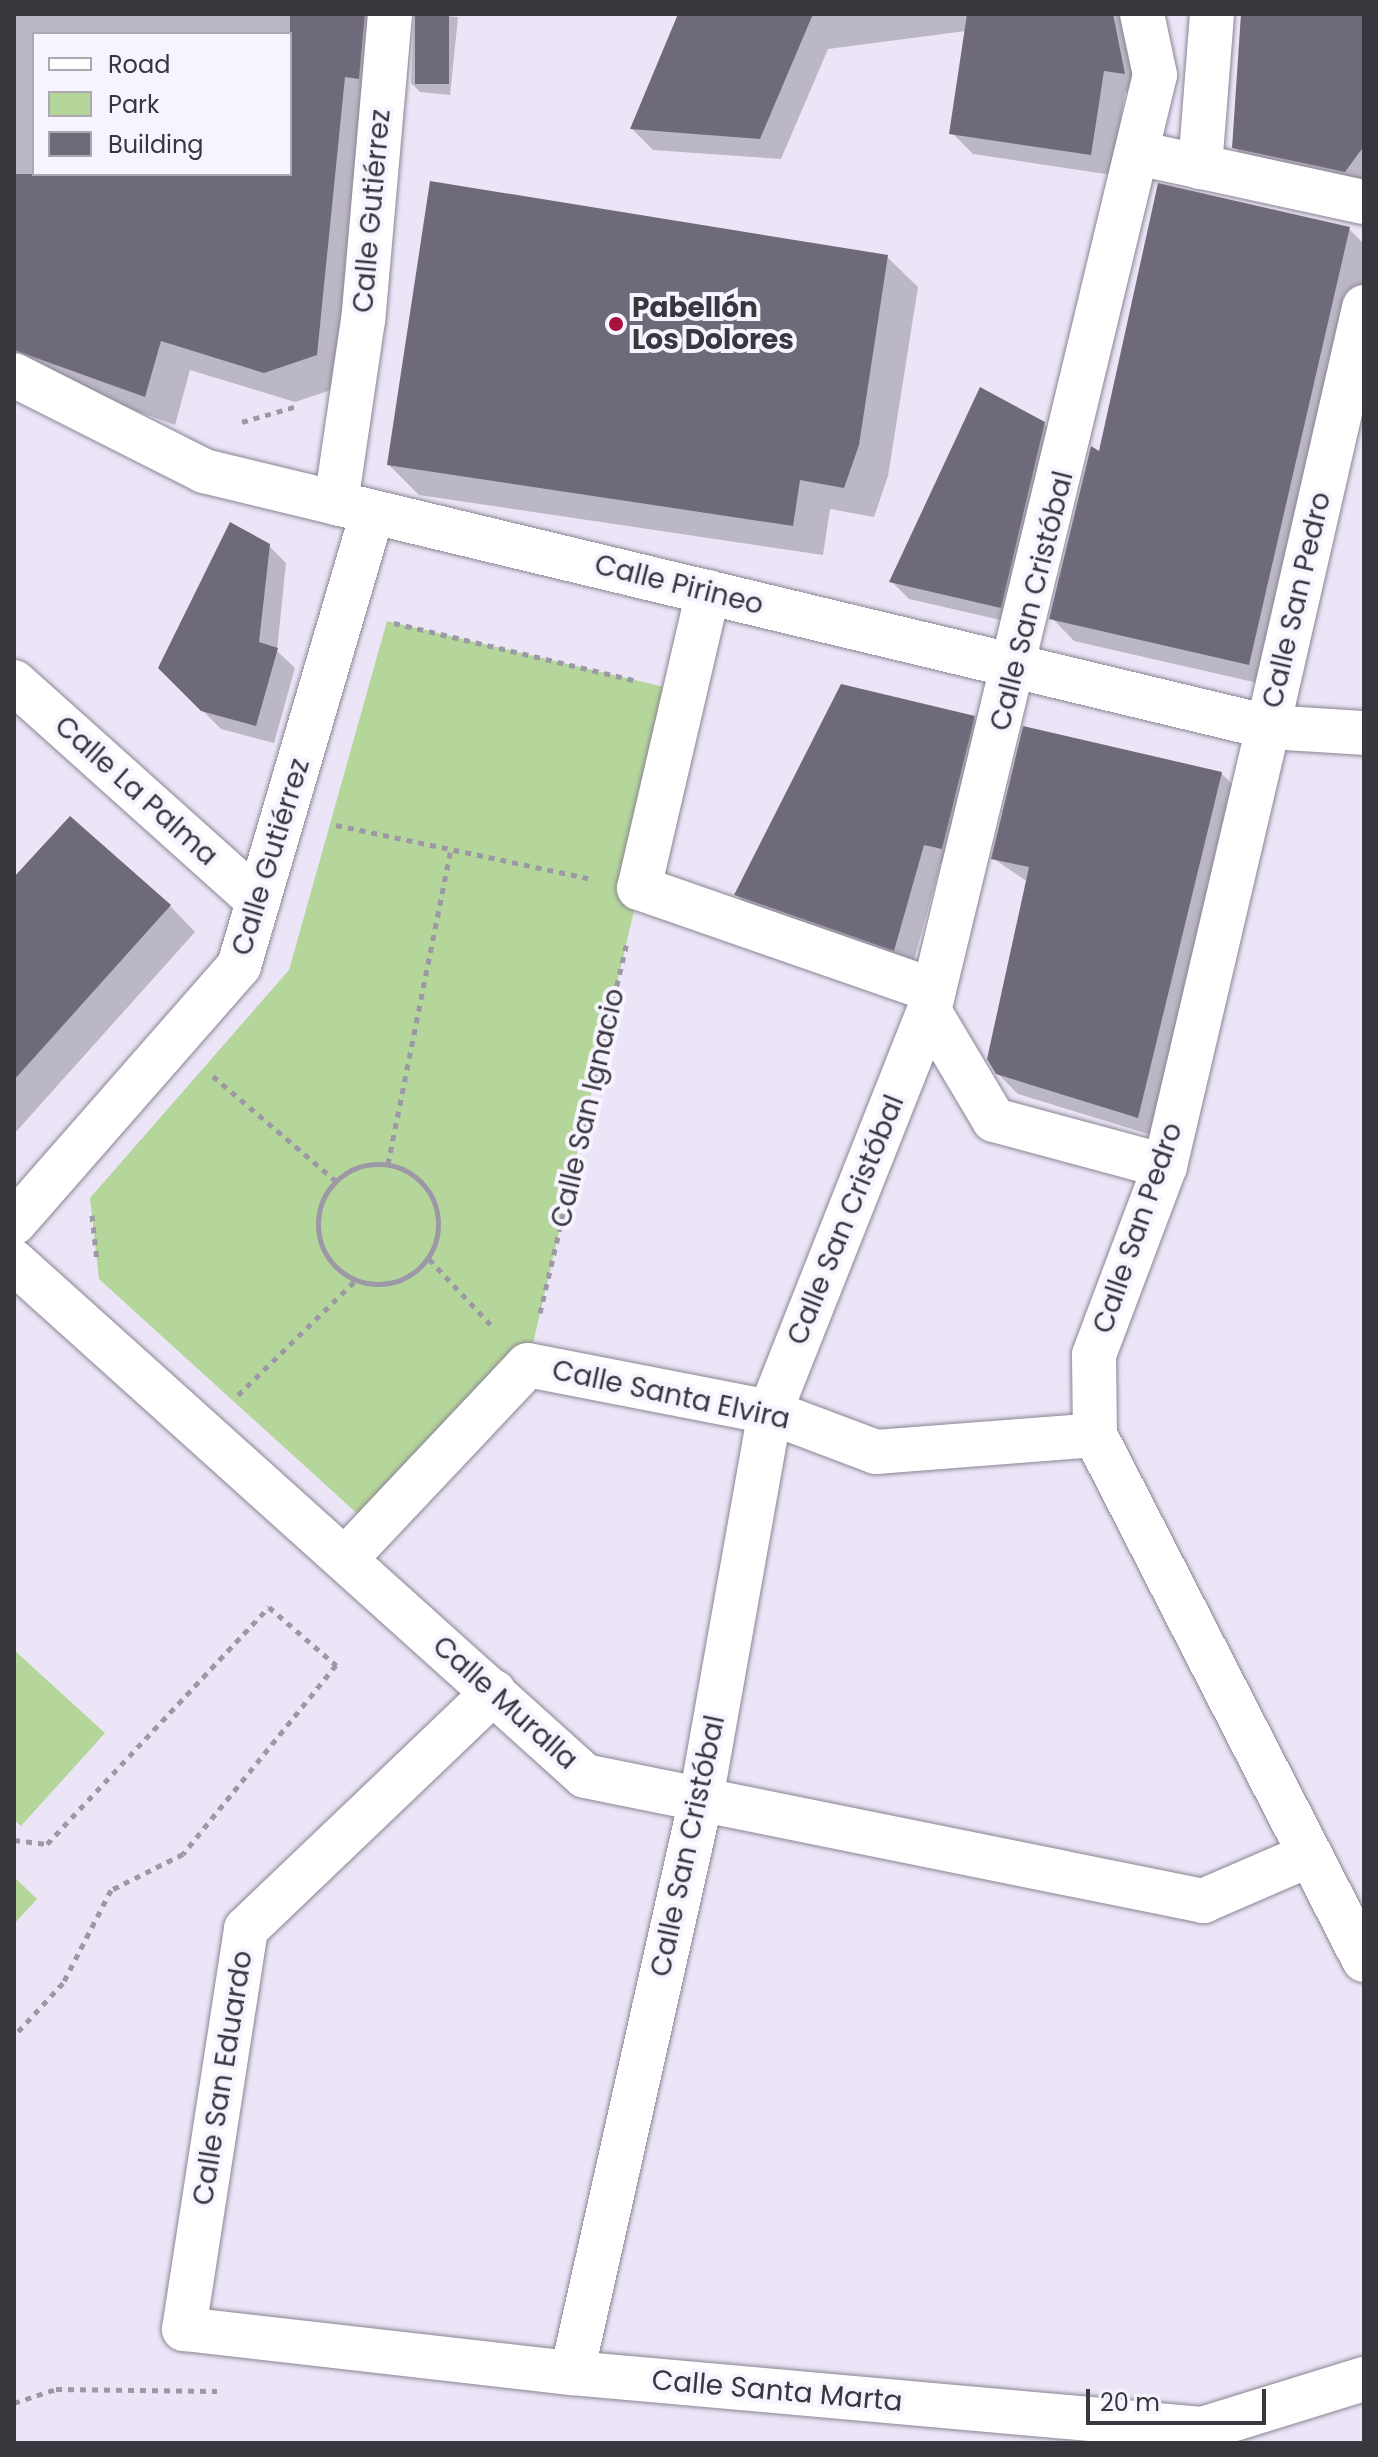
<!DOCTYPE html>
<html>
<head>
<meta charset="utf-8">
<style>
  body { margin:0 }
  #map { position:relative; width:1378px; height:2457px; overflow:hidden; background:#ebe5f7; font-family:Poppins,sans-serif }
  div>[style] { position:absolute }
  .green>* { inset:0; background:#b5d69b }
  .shadow>* { inset:0; background:#0003 }
  .building>* { inset:0; background:#6f6a79; transform-origin:0 0 }
  .path>* { height:5px; margin-top:-2.5px; transform-origin:0; background:repeating-linear-gradient(90deg,#9c98a5 0 6px,transparent 0 12px) }
  .path>.ring { margin:-2.5px; padding:0; box-sizing:content-box; background:none; border:5px solid #9c98a5; border-radius:50% }
  .roads { filter:drop-shadow(0 0 2px #8a8494) drop-shadow(0 0 2px #8a8494) }
  .street>* { height:44px; margin:-22px; padding:0 22px; transform-origin:22px; border-radius:22px; background:#fff }
  .secondary>* { height:44px; margin:-22px; padding:0 22px; transform-origin:22px; border-radius:22px; background:#fff }
  .dots>* { width:22px; height:22px; translate:-50% -50%; box-sizing:border-box; border:4px solid #f7f4ff; border-radius:50% }
  span { translate:-50% -50%; white-space:nowrap; text-align:center; line-height:1.15; -webkit-text-stroke:8px #f7f4ff; paint-order:stroke }
  .street-label { font-size:28px; color:#39373e }
  .poi-label { font-size:28px; color:#39373e; font-weight:700 }
  .left { translate:0 -50%; text-align:left }
  .frame { position:absolute; inset:0; border:16px solid #39373e; pointer-events:none }
  .legend { position:absolute; left:32px; top:32px; width:260px; height:144px; box-sizing:border-box; background:#f7f4ff; border:2px solid #aba8b2; margin:0; padding:10px 14px; list-style:none; font-size:24px; color:#39373e }
  .legend li { display:flex; align-items:center; gap:16px; height:40px }
  .legend b { width:40px; border:2px solid #aba8b2 }
  .scale { position:absolute; left:1086px; top:2389px; width:180px; height:36px; box-sizing:border-box; border:4px solid #39373e; border-top:0; padding-left:10px; font-size:24px; line-height:28px; white-space:nowrap; color:#39373e; -webkit-text-stroke:6px #f7f4ff; paint-order:stroke }
</style>
</head>
<body>
<div id="map">
  <div class="green">
    <div style="clip-path:polygon(387px 621px,685px 692px,528px 1365px,373px 1528px,99px 1279px,90px 1198px,289px 970px)"></div>
    <div style="clip-path:polygon(14px 1650px,105px 1733px,21px 1826px,14px 1820px)"></div>
    <div style="clip-path:polygon(14px 1877px,37px 1899px,14px 1924px)"></div>
  </div>
  <div class="shadow">
    <div style="clip-path:polygon(evenodd,14px 14px,384px 14px,346px 385px,295px 402px,190px 370px,175px 425px,56px 382px,14px 378px,14px 14px,34px 34px,290px 34px,290px 174px,34px 174px,34px 34px)"></div>
    <div style="clip-path:polygon(414px 14px,458px 17px,450px 95px,420px 92px,411px 83px)"></div>
    <div style="clip-path:polygon(681px 14px,1131px 14px,1145px 94px,1125px 92px,1112px 175px,973px 154px,952px 133px,966px 31px,828px 49px,781px 159px,653px 150px,632px 129px)"></div>
    <div style="clip-path:polygon(1243px 14px,1364px 14px,1364px 192px,1256px 169px,1234px 147px)"></div>
    <div style="clip-path:polygon(1349px 229px,1364px 244px,1364px 283px,1271px 686px,1074px 641px,1052px 618px,1101px 454px)"></div>
    <div style="clip-path:polygon(887px 257px,918px 287px,888px 476px,874px 517px,830px 509px,823px 555px,419px 495px,389px 465px)"></div>
    <div style="clip-path:polygon(1044px 424px,1062px 442px,1018px 624px,909px 599px,891px 581px)"></div>
    <div style="clip-path:polygon(268px 545px,286px 563px,277px 651px,295px 668px,274px 743px,221px 729px,160px 668px)"></div>
    <div style="clip-path:polygon(974px 718px,991px 735px,960px 866px,941px 862px,912px 967px,754px 912px,736px 894px)"></div>
    <div style="clip-path:polygon(1221px 773px,1242px 794px,1158px 1137px,1018px 1094px,997px 1073px,1028px 882px,994px 859px)"></div>
    <div style="clip-path:polygon(14px 882px,170px 906px,195px 932px,14px 1134px)"></div>
  </div>
  <div class="building">
    <div style="clip-path:polygon(290px 14px,365px 14px,359px 79px,345px 77px,317px 355px,264px 373px,161px 341px,145px 397px,14px 350px,14px 174px,290px 174px)"></div>
    <div style="left:415px;top:14px;width:34px;height:70px"></div>
    <div style="clip-path:polygon(678px 14px,813px 14px,760px 139px,630px 129px)"></div>
    <div style="clip-path:polygon(967px 14px,1113px 14px,1125px 74px,1104px 71px,1091px 155px,949px 134px)"></div>
    <div style="clip-path:polygon(1241px 14px,1364px 14px,1364px 146px,1345px 172px,1232px 148px)"></div>
    <div style="clip-path:polygon(430px 181px,888px 255px,859px 445px,844px 488px,800px 480px,793px 526px,387px 465px)"></div>
    <div style="clip-path:polygon(1158px 183px,1350px 227px,1249px 665px,1049px 619px,1091px 446px,1099px 451px)"></div>
    <div style="clip-path:polygon(980px 387px,1045px 422px,1001px 608px,889px 582px)"></div>
    <div style="clip-path:polygon(230px 522px,270px 544px,259px 642px,278px 648px,256px 726px,201px 711px,158px 668px)"></div>
    <div style="clip-path:polygon(841px 684px,975px 716px,942px 849px,924px 845px,894px 951px,734px 895px)"></div>
    <div style="clip-path:polygon(1023px 726px,1222px 772px,1138px 1118px,996px 1074px,987px 1059px,1029px 867px,991px 859px)"></div>
    <div style="clip-path:polygon(70px 816px,171px 905px,14px 1080px,14px 877px)"></div>
  </div>
  <div class="path">
    <div style="left:242px;top:422px;width:57px;rotate:-16.2deg"></div>
    <div style="left:394px;top:623px;width:246px;rotate:13.4deg"></div>
    <div style="left:336px;top:825px;width:258px;rotate:11.9deg"></div>
    <div style="left:213px;top:1076px;width:162px;rotate:40.5deg"></div>
    <div class="ring" style="left:318px;top:1164px;width:115px;height:115px"></div>
    <div style="left:388px;top:1164px;width:321px;rotate:-78.7deg"></div>
    <div style="left:92px;top:1215px;width:46px;rotate:83.8deg"></div>
    <div style="left:429px;top:1259px;width:92px;rotate:46.8deg"></div>
    <div style="left:540px;top:1313px;width:382px;rotate:-76.8deg"></div>
    <div style="left:238px;top:1395px;width:163px;rotate:-44.3deg"></div>
    <div style="left:14px;top:1840px;width:33px;rotate:7deg"></div>
    <div style="left:47px;top:1844px;width:325px;rotate:-46.9deg"></div>
    <div style="left:269px;top:1607px;width:89px;rotate:40.9deg"></div>
    <div style="left:336px;top:1665px;width:243px;rotate:129deg"></div>
    <div style="left:183px;top:1854px;width:80px;rotate:153.4deg"></div>
    <div style="left:111px;top:1890px;width:105px;rotate:117.3deg"></div>
    <div style="left:63px;top:1983px;width:72px;rotate:132.8deg"></div>
    <div style="left:14px;top:2403px;width:44px;rotate:-18.4deg"></div>
    <div style="left:56px;top:2389px;width:161px;rotate:0.7deg"></div>
  </div>
  <div class="roads">
    <div class="street">
      <div style="left:1137px;top:153px;width:232px;rotate:12.2deg"></div>
      <div style="left:1200px;top:167px;width:153px;rotate:-85.5deg"></div>
      <div style="left:14px;top:375px;width:213px;rotate:26.8deg"></div>
      <div style="left:204px;top:471px;width:136px;rotate:13.6deg"></div>
      <div style="left:708px;top:592px;width:304px;rotate:103.1deg"></div>
      <div style="left:639px;top:888px;width:312px;rotate:19.2deg"></div>
      <div style="left:14px;top:682px;width:328px;rotate:41.9deg"></div>
      <div style="left:1364px;top:733px;width:96px;rotate:-176.4deg"></div>
      <div style="left:1268px;top:727px;width:451px;rotate:103.2deg"></div>
      <div style="left:1165px;top:1166px;width:202px;rotate:110.6deg"></div>
      <div style="left:1094px;top:1355px;width:80px;rotate:89.3deg"></div>
      <div style="left:1095px;top:1435px;width:590px;rotate:62.87deg"></div>
      <div style="left:929px;top:1011px;width:127px;rotate:59.2deg"></div>
      <div style="left:994px;top:1120px;width:177px;rotate:15.1deg"></div>
      <div style="left:14px;top:1262px;width:768px;rotate:41.99deg"></div>
      <div style="left:585px;top:1776px;width:631px;rotate:11.43deg"></div>
      <div style="left:1203px;top:1901px;width:113px;rotate:-23.4deg"></div>
      <div style="left:346px;top:1558px;width:265px;rotate:-46.7deg"></div>
      <div style="left:528px;top:1365px;width:247px;rotate:11deg"></div>
      <div style="left:770px;top:1412px;width:113px;rotate:20.7deg"></div>
      <div style="left:876px;top:1452px;width:220px;rotate:-4.4deg"></div>
      <div style="left:494px;top:1692px;width:343px;rotate:136.3deg"></div>
      <div style="left:246px;top:1929px;width:405px;rotate:98.8deg"></div>
      <div style="left:184px;top:2329px;width:390px;rotate:6.5deg"></div>
      <div style="left:572px;top:2373px;width:632px;rotate:5.08deg"></div>
      <div style="left:1202px;top:2429px;width:170px;rotate:-17.2deg"></div>
      <div style="left:572px;top:2373px;width:588px;rotate:-77.33deg"></div>
      <div style="left:701px;top:1799px;width:393px;rotate:-79.9deg"></div>
      <div style="left:770px;top:1412px;width:431px;rotate:-68.4deg"></div>
      <div style="left:929px;top:1011px;width:963px;rotate:-76.43deg"></div>
      <div style="left:1155px;top:75px;width:62px;rotate:-102deg"></div>
    </div>
    <div class="secondary">
      <div style="left:390px;top:14px;width:307px;rotate:95deg"></div>
      <div style="left:363px;top:320px;width:185px;rotate:98.4deg"></div>
      <div style="left:336px;top:503px;width:959px;rotate:13.51deg"></div>
      <div style="left:1268px;top:727px;width:431px;rotate:-77.1deg"></div>
      <div style="left:14px;top:1223px;width:342px;rotate:-48.8deg"></div>
      <div style="left:239px;top:966px;width:473px;rotate:-73.6deg"></div>
    </div>
  </div>
  <div class="dots">
    <div style="left:616px;top:324px;background:#a9123d"></div>
  </div>
  <div class="street-label">
    <span style="left:372px;top:211px;rotate:-85deg">Calle Gutiérrez</span>
    <span style="left:679px;top:585px;rotate:14deg">Calle Pirineo</span>
    <span style="left:1297px;top:600px;rotate:-77deg">Calle San Pedro</span>
    <span style="left:1032px;top:601px;rotate:-76deg">Calle San Cristóbal</span>
    <span style="left:136px;top:791px;rotate:42deg">Calle La Palma</span>
    <span style="left:271px;top:857px;rotate:-73deg">Calle Gutiérrez</span>
    <span style="left:588px;top:1108px;rotate:-77deg">Calle San Ignacio</span>
    <span style="left:846px;top:1220px;rotate:-68deg">Calle San Cristóbal</span>
    <span style="left:1138px;top:1228px;rotate:-71deg">Calle San Pedro</span>
    <span style="left:671px;top:1395px;rotate:12deg">Calle Santa Elvira</span>
    <span style="left:505px;top:1703px;rotate:42deg">Calle Muralla</span>
    <span style="left:688px;top:1846px;rotate:-78deg">Calle San Cristóbal</span>
    <span style="left:223px;top:2078px;rotate:-81deg">Calle San Eduardo</span>
    <span style="left:777px;top:2391px;rotate:5deg">Calle Santa Marta</span>
  </div>
  <div class="poi-label">
    <span class="left" style="left:632px;top:324px">Pabellón<br>Los Dolores</span>
  </div>
  <div class="frame"></div>
  <ul class="legend">
  <li><b style="height:10px;background:#fff"></b>Road</li>
  <li><b style="height:22px;background:#b5d69b"></b>Park</li>
  <li><b style="height:22px;background:#6f6a79"></b>Building</li>
  </ul>
  <div class="scale">20 m</div>
</div>
</body>
</html>
